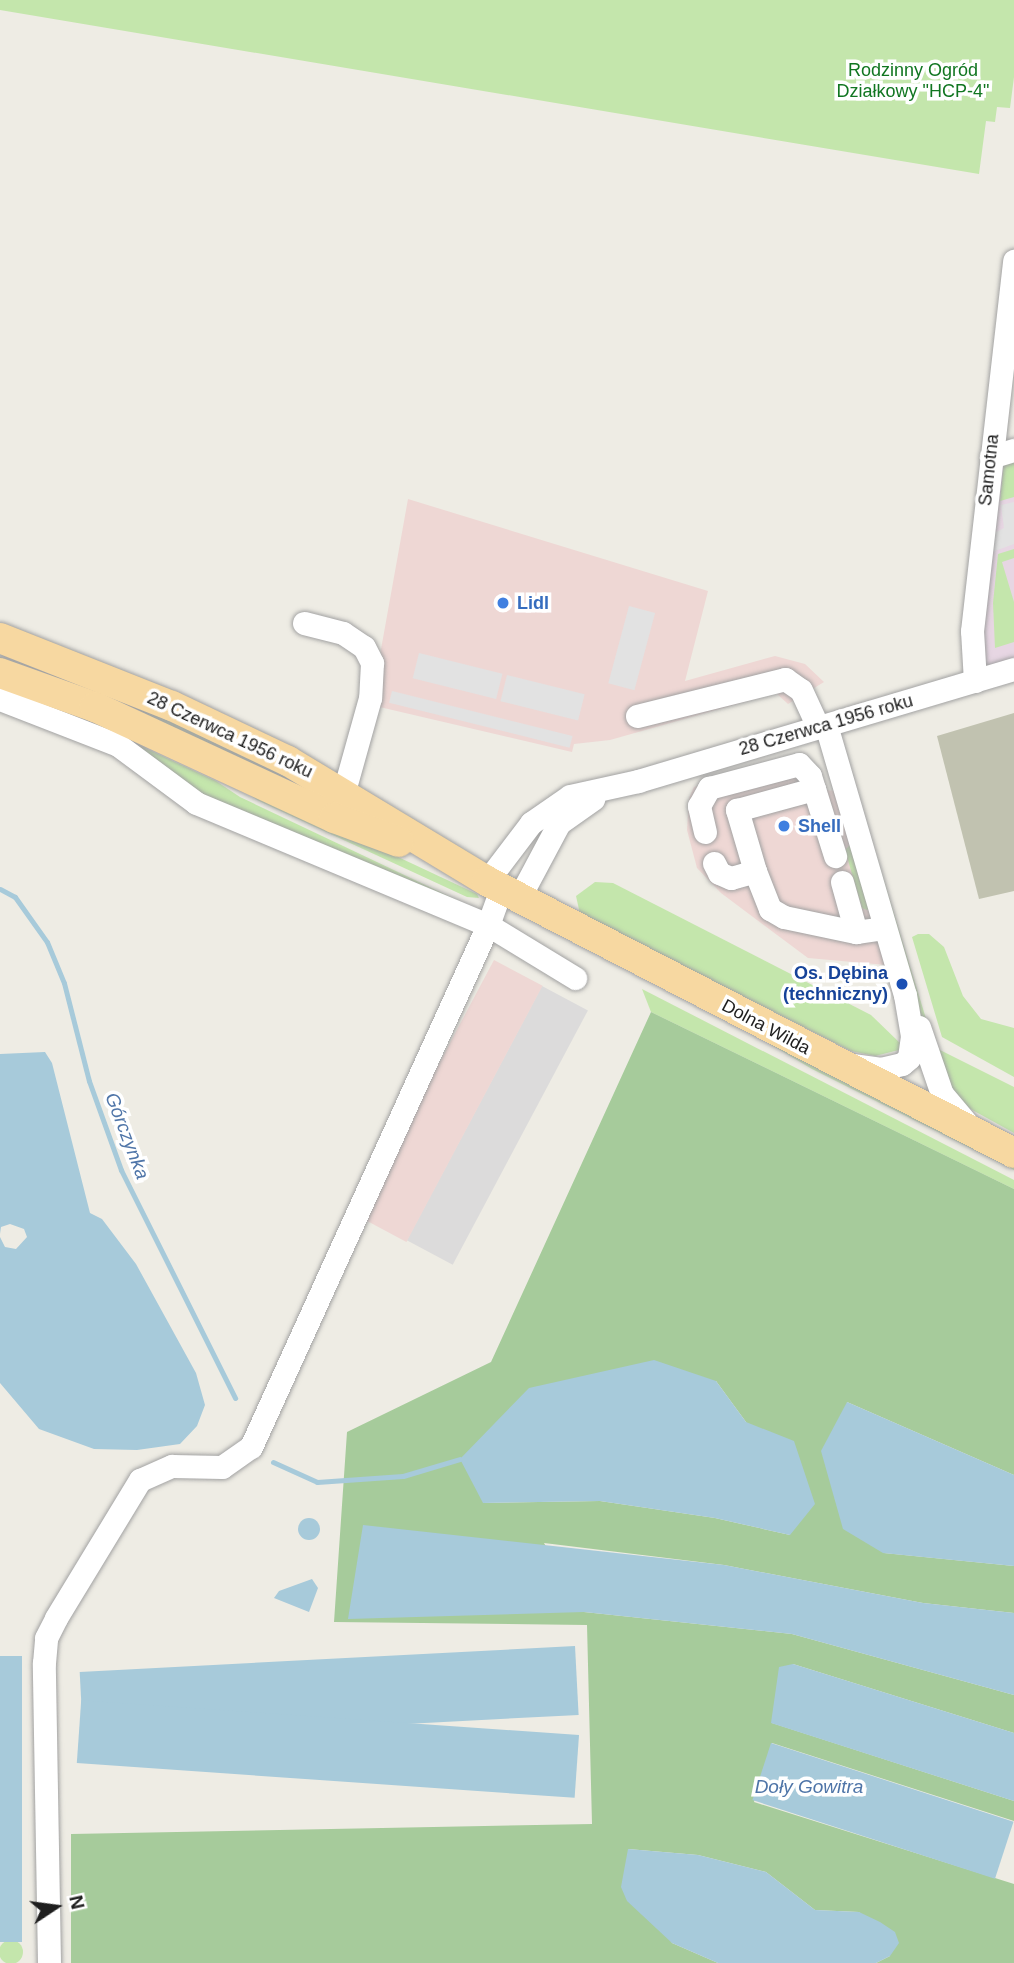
<!DOCTYPE html>
<html>
<head>
<meta charset="utf-8">
<style>
  body { margin:0 }
  #map { position:relative; width:1014px; height:1963px; overflow:hidden; background:#eeece4; font-family:Arial,sans-serif }
  div>[style] { position:absolute }
  .residential>* { inset:0; background:#dcdbdb; transform-origin:0 0 }
  .commercial>* { inset:0; background:#eed7d4; transform-origin:0 0 }
  .industrial>* { inset:0; background:#e7d6e3 }
  .construction>* { inset:0; background:#c1c2b0 }
  .grass>* { inset:0; background:#c4e6ac }
  .round { border-radius:50% }
  .forest>* { inset:0; background:#a6cb9b }
  .parking>* { inset:0; background:#e2e2e2; transform-origin:0 0 }
  .water>* { inset:0; background:#a7cada; transform-origin:0 0 }
  .stream>* { height:5px; margin:-2.5px; padding:0 2.5px; transform-origin:2.5px; border-radius:2.5px; background:#a7cada }
  .roads { filter:drop-shadow(0 0 2px #a2a2a2) drop-shadow(0 0 2px #a2a2a2) }
  .minor>* { height:23px; margin:-11.5px; padding:0 11.5px; transform-origin:11.5px; border-radius:11.5px; background:#fff }
  .major>* { height:30px; margin:-15px; padding:0 15px; transform-origin:15px; border-radius:15px; background:#f7d8a1 }
  .dots>* { width:19px; height:19px; translate:-50% -50%; box-sizing:border-box; border:4px solid #fff; border-radius:50% }
  span { translate:-50% -50%; white-space:nowrap; text-align:center; line-height:1.15; -webkit-text-stroke:7px #fff; paint-order:stroke }
  .park-label { font-size:18px; color:#117621 }
  .street-label { font-size:18px; color:#1e1e1e }
  .shop-label { font-size:18px; color:#366cbe; font-weight:700 }
  .left { translate:0 -50%; text-align:left }
  .transit-label { font-size:18px; color:#164399; font-weight:700 }
  .right { translate:-100% -50%; text-align:right }
  .water-label { font-size:19px; color:#4f75a8; font-style:italic }
  .north { position:absolute; left:21px; top:1872px; width:70px; height:70px; -webkit-text-stroke:5px #fff; paint-order:stroke; rotate:77deg; font-size:19px; font-weight:700; line-height:28px; text-align:center; color:#1e1e1e }
  .north::after { content:''; display:block; margin:auto; width:24px; height:32px; background:#1e1e1e; clip-path:polygon(50% 0,100% 100%,50% 72%,0 100%) }
</style>
</head>
<body>
<div id="map">
  <div class="residential">
    <div style="left:542px;top:986px;width:52px;height:288px;rotate:28deg"></div>
  </div>
  <div class="commercial">
    <div style="clip-path:polygon(408px 499px,708px 591px,685px 681px,775px 656px,805px 664px,824px 682px,788px 704px,776px 693px,610px 740px,574px 744px,572px 752px,371px 705px)"></div>
    <div style="clip-path:polygon(790px 757px,824px 790px,836px 791px,886px 965px,808px 958px,721px 893px,697px 868px,687px 830px,689px 798px,694px 787px)"></div>
    <div style="left:494px;top:960px;width:55px;height:290px;rotate:28deg"></div>
  </div>
  <div class="industrial">
    <div style="clip-path:polygon(1014px 450px,1014px 669px,975px 681px,991px 457px)"></div>
  </div>
  <div class="construction">
    <div style="clip-path:polygon(1014px 713px,1014px 891px,979px 899px,937px 736px)"></div>
  </div>
  <div class="grass">
    <div style="clip-path:polygon(0 0,1014px 0,1014px 77px,1010px 108px,997px 107px,995px 122px,986px 121px,979px 174px,0 10px)"></div>
    <div style="clip-path:polygon(1014px 456px,1014px 497px,1000px 501px,1004px 460px)"></div>
    <div style="clip-path:polygon(1014px 549px,1014px 558px,1002px 562px,1014px 602px,1014px 642px,995px 648px,993px 603px,998px 554px)"></div>
    <div style="clip-path:polygon(0 657px,165px 715px,386px 826px,0 662px)"></div>
    <div style="clip-path:polygon(130px 741px,216px 781px,240px 797px,476px 909px,215px 807px)"></div>
    <div style="clip-path:polygon(849px 766px,927px 1022px,923px 1026px)"></div>
    <div style="clip-path:polygon(223px 775px,477px 894px,479px 898px,467px 897px,257px 800px)"></div>
    <div style="clip-path:polygon(850px 845px,869px 909px,867px 910px,862px 908px,845px 850px)"></div>
    <div style="clip-path:polygon(595px 882px,613px 883px,871px 1015px,900px 1043px,899px 1050px,875px 1056px,851px 1051px,580px 914px,576px 896px)"></div>
    <div style="clip-path:polygon(918px 934px,929px 934px,944px 947px,963px 996px,981px 1019px,1014px 1028px,1014px 1077px,942px 1037px,912px 937px)"></div>
    <div style="clip-path:polygon(642px 989px,1014px 1180px,1014px 1189px,651px 1012px)"></div>
    <div style="clip-path:polygon(731px 1021px,1014px 1163px,1014px 1170px,812px 1069px)"></div>
    <div style="clip-path:polygon(928px 1044px,1014px 1087px,1014px 1133px,956px 1101px)"></div>
    <div class="round" style="left:-1px;top:1940px;width:24px;height:24px"></div>
  </div>
  <div class="forest">
    <div style="clip-path:polygon(evenodd,651px 1012px,1014px 1189px,1014px 1475px,847px 1402px,884px 1553px,1014px 1566px,1014px 1613px,923px 1603px,724px 1565px,544px 1543px,584px 1612px,792px 1634px,1014px 1695px,1014px 1733px,793px 1664px,772px 1723px,1014px 1801px,1014px 1821px,772px 1743px,754px 1802px,1014px 1884px,1014px 1963px,876px 1963px,890px 1956px,859px 1912px,815px 1910px,766px 1872px,698px 1855px,628px 1849px,672px 1943px,718px 1963px,71px 1963px,71px 1834px,592px 1824px,587px 1625px,334px 1622px,347px 1432px,491px 1362px,651px 1012px,716px 1381px,746px 1422px,790px 1535px,715px 1518px,600px 1501px,483px 1503px,716px 1381px)"></div>
  </div>
  <div class="parking">
    <div style="clip-path:polygon(1014px 502px,1014px 544px,992px 552px,994px 533px,1004px 528px,1001px 505px)"></div>
    <div style="left:629px;top:606px;width:27px;height:80px;rotate:15deg"></div>
    <div style="left:419px;top:653px;width:86px;height:26px;rotate:14deg"></div>
    <div style="left:507px;top:675px;width:80px;height:27px;rotate:14deg"></div>
    <div style="left:392px;top:691px;width:186px;height:12px;rotate:14deg"></div>
  </div>
  <div class="water">
    <div style="clip-path:polygon(45px 1052px,52px 1063px,90px 1213px,102px 1219px,136px 1264px,196px 1373px,205px 1405px,197px 1426px,180px 1444px,137px 1450px,94px 1449px,39px 1429px,0 1383px,0 1237px,5px 1247px,16px 1249px,27px 1237px,24px 1229px,10px 1224px,1px 1227px,0 1234px,0 1054px)"></div>
    <div style="clip-path:polygon(654px 1360px,716px 1381px,746px 1422px,794px 1441px,815px 1504px,790px 1535px,715px 1518px,600px 1501px,483px 1503px,460px 1459px,529px 1388px)"></div>
    <div style="clip-path:polygon(847px 1402px,1014px 1475px,1014px 1566px,883px 1553px,843px 1529px,821px 1451px)"></div>
    <div class="round" style="left:298px;top:1518px;width:22px;height:22px"></div>
    <div style="clip-path:polygon(363px 1525px,724px 1565px,923px 1603px,1014px 1613px,1014px 1695px,792px 1634px,584px 1612px,348px 1619px)"></div>
    <div style="clip-path:polygon(312px 1579px,318px 1588px,309px 1612px,274px 1598px,279px 1591px)"></div>
    <div style="left:575px;top:1646px;width:69px;height:496px;rotate:87deg"></div>
    <div style="left:0;top:1656px;width:22px;height:286px"></div>
    <div style="clip-path:polygon(793px 1664px,1014px 1733px,1014px 1801px,771px 1723px,779px 1667px)"></div>
    <div style="left:579px;top:1735px;width:63px;height:499px;rotate:94deg"></div>
    <div style="left:771px;top:1743px;width:255px;height:60px;rotate:18deg"></div>
    <div style="clip-path:polygon(628px 1849px,698px 1855px,766px 1872px,815px 1910px,859px 1912px,880px 1922px,895px 1932px,899px 1943px,890px 1956px,876px 1963px,718px 1963px,672px 1943px,627px 1901px,621px 1887px)"></div>
  </div>
  <div class="stream">
    <div style="left:0;top:889px;width:17px;rotate:28deg"></div>
    <div style="left:15px;top:897px;width:55px;rotate:54.6deg"></div>
    <div style="left:47px;top:942px;width:44px;rotate:67.5deg"></div>
    <div style="left:64px;top:983px;width:101px;rotate:75.7deg"></div>
    <div style="left:89px;top:1081px;width:95px;rotate:70.2deg"></div>
    <div style="left:121px;top:1170px;width:255px;rotate:63.4deg"></div>
    <div style="left:273px;top:1462px;width:48px;rotate:24.4deg"></div>
    <div style="left:317px;top:1482px;width:86px;rotate:-4deg"></div>
    <div style="left:403px;top:1476px;width:59px;rotate:-16.6deg"></div>
  </div>
  <div class="roads">
    <div class="minor">
      <div style="left:991px;top:457px;width:24px;rotate:-17deg"></div>
      <div style="left:304px;top:623px;width:40px;rotate:14.4deg"></div>
      <div style="left:343px;top:633px;width:25px;rotate:34deg"></div>
      <div style="left:364px;top:647px;width:18px;rotate:63deg"></div>
      <div style="left:372px;top:663px;width:35px;rotate:93deg"></div>
      <div style="left:370px;top:698px;width:97px;rotate:105.6deg"></div>
      <div style="left:975px;top:681px;width:50px;rotate:-93.4deg"></div>
      <div style="left:972px;top:631px;width:373px;rotate:-83.5deg"></div>
      <div style="left:0;top:699px;width:127px;rotate:21.3deg"></div>
      <div style="left:118px;top:745px;width:97px;rotate:36.6deg"></div>
      <div style="left:196px;top:803px;width:316px;rotate:22.7deg"></div>
      <div style="left:488px;top:925px;width:38px;rotate:-70deg"></div>
      <div style="left:637px;top:716px;width:153px;rotate:-14deg"></div>
      <div style="left:785px;top:679px;width:19px;rotate:35deg"></div>
      <div style="left:801px;top:690px;width:41px;rotate:65.3deg"></div>
      <div style="left:826px;top:725px;width:281px;rotate:73.7deg"></div>
      <div style="left:905px;top:995px;width:42px;rotate:80.3deg"></div>
      <div style="left:912px;top:1036px;width:22px;rotate:98deg"></div>
      <div style="left:909px;top:1058px;width:9px;rotate:139deg"></div>
      <div style="left:902px;top:1064px;width:22px;rotate:167deg"></div>
      <div style="left:881px;top:1069px;width:29px;rotate:-172deg"></div>
      <div style="left:705px;top:832px;width:27px;rotate:-103deg"></div>
      <div style="left:699px;top:806px;width:21px;rotate:-61deg"></div>
      <div style="left:709px;top:788px;width:93px;rotate:-14.9deg"></div>
      <div style="left:799px;top:764px;width:16px;rotate:47deg"></div>
      <div style="left:810px;top:776px;width:84px;rotate:72.6deg"></div>
      <div style="left:714px;top:863px;width:11px;rotate:63deg"></div>
      <div style="left:719px;top:873px;width:13px;rotate:23deg"></div>
      <div style="left:731px;top:878px;width:25px;rotate:-16deg"></div>
      <div style="left:755px;top:871px;width:41px;rotate:68.5deg"></div>
      <div style="left:770px;top:909px;width:16px;rotate:30deg"></div>
      <div style="left:784px;top:917px;width:74px;rotate:11.8deg"></div>
      <div style="left:856px;top:932px;width:29px;rotate:-8deg"></div>
      <div style="left:755px;top:871px;width:64px;rotate:-106.4deg"></div>
      <div style="left:737px;top:810px;width:80px;rotate:-15.3deg"></div>
      <div style="left:487px;top:881px;width:73px;rotate:-52.8deg"></div>
      <div style="left:531px;top:823px;width:47px;rotate:-34.7deg"></div>
      <div style="left:570px;top:796px;width:70px;rotate:-12.4deg"></div>
      <div style="left:638px;top:781px;width:392px;rotate:-16.6deg"></div>
      <div style="left:842px;top:882px;width:52px;rotate:74.4deg"></div>
      <div style="left:519px;top:898px;width:85px;rotate:-61.9deg"></div>
      <div style="left:559px;top:823px;width:42px;rotate:-35.2deg"></div>
      <div style="left:919px;top:1027px;width:71px;rotate:71.1deg"></div>
      <div style="left:942px;top:1094px;width:42px;rotate:49.8deg"></div>
      <div style="left:49px;top:1963px;width:300px;rotate:-91deg"></div>
      <div style="left:44px;top:1663px;width:25px;rotate:-85deg"></div>
      <div style="left:46px;top:1638px;width:22px;rotate:-63deg"></div>
      <div style="left:56px;top:1618px;width:162px;rotate:-58.7deg"></div>
      <div style="left:140px;top:1480px;width:35px;rotate:-24deg"></div>
      <div style="left:172px;top:1466px;width:50px;rotate:1.1deg"></div>
      <div style="left:222px;top:1467px;width:35px;rotate:-35deg"></div>
      <div style="left:251px;top:1447px;width:573px;rotate:-65.58deg"></div>
      <div style="left:488px;top:925px;width:102px;rotate:31.3deg"></div>
    </div>
    <div class="major">
      <div style="left:0;top:638px;width:185px;rotate:21.6deg"></div>
      <div style="left:172px;top:706px;width:128px;rotate:25.4deg"></div>
      <div style="left:288px;top:761px;width:232px;rotate:31.1deg"></div>
      <div style="left:487px;top:881px;width:593px;rotate:27.3deg"></div>
      <div style="left:0;top:673px;width:101px;rotate:19.7deg"></div>
      <div style="left:95px;top:707px;width:264px;rotate:24.9deg"></div>
      <div style="left:334px;top:818px;width:69px;rotate:20.3deg"></div>
    </div>
  </div>
  <div class="dots">
    <div style="left:503px;top:603px;background:#3f7fe0"></div>
    <div style="left:784px;top:826px;background:#3f7fe0"></div>
    <div style="left:902px;top:984px;background:#1a4fb4"></div>
  </div>
  <div class="park-label">
    <span style="left:913px;top:81px">Rodzinny Ogród<br>Działkowy "HCP-4"</span>
  </div>
  <div class="street-label">
    <span style="left:989px;top:470px;rotate:-84deg">Samotna</span>
    <span style="left:826px;top:725px;rotate:-16deg">28 Czerwca 1956 roku</span>
    <span style="left:230px;top:735px;rotate:25deg">28 Czerwca 1956 roku</span>
    <span style="left:766px;top:1027px;rotate:28deg">Dolna Wilda</span>
  </div>
  <div class="shop-label">
    <span class="left" style="left:517px;top:603px">Lidl</span>
    <span class="left" style="left:798px;top:826px">Shell</span>
  </div>
  <div class="transit-label">
    <span class="right" style="left:888px;top:984px">Os. Dębina<br>(techniczny)</span>
  </div>
  <div class="water-label">
    <span style="left:127px;top:1136px;rotate:69deg">Górczynka</span>
    <span style="left:809px;top:1787px">Doły Gowitra</span>
  </div>
  <div class="north">N</div>
</div>
</body>
</html>
